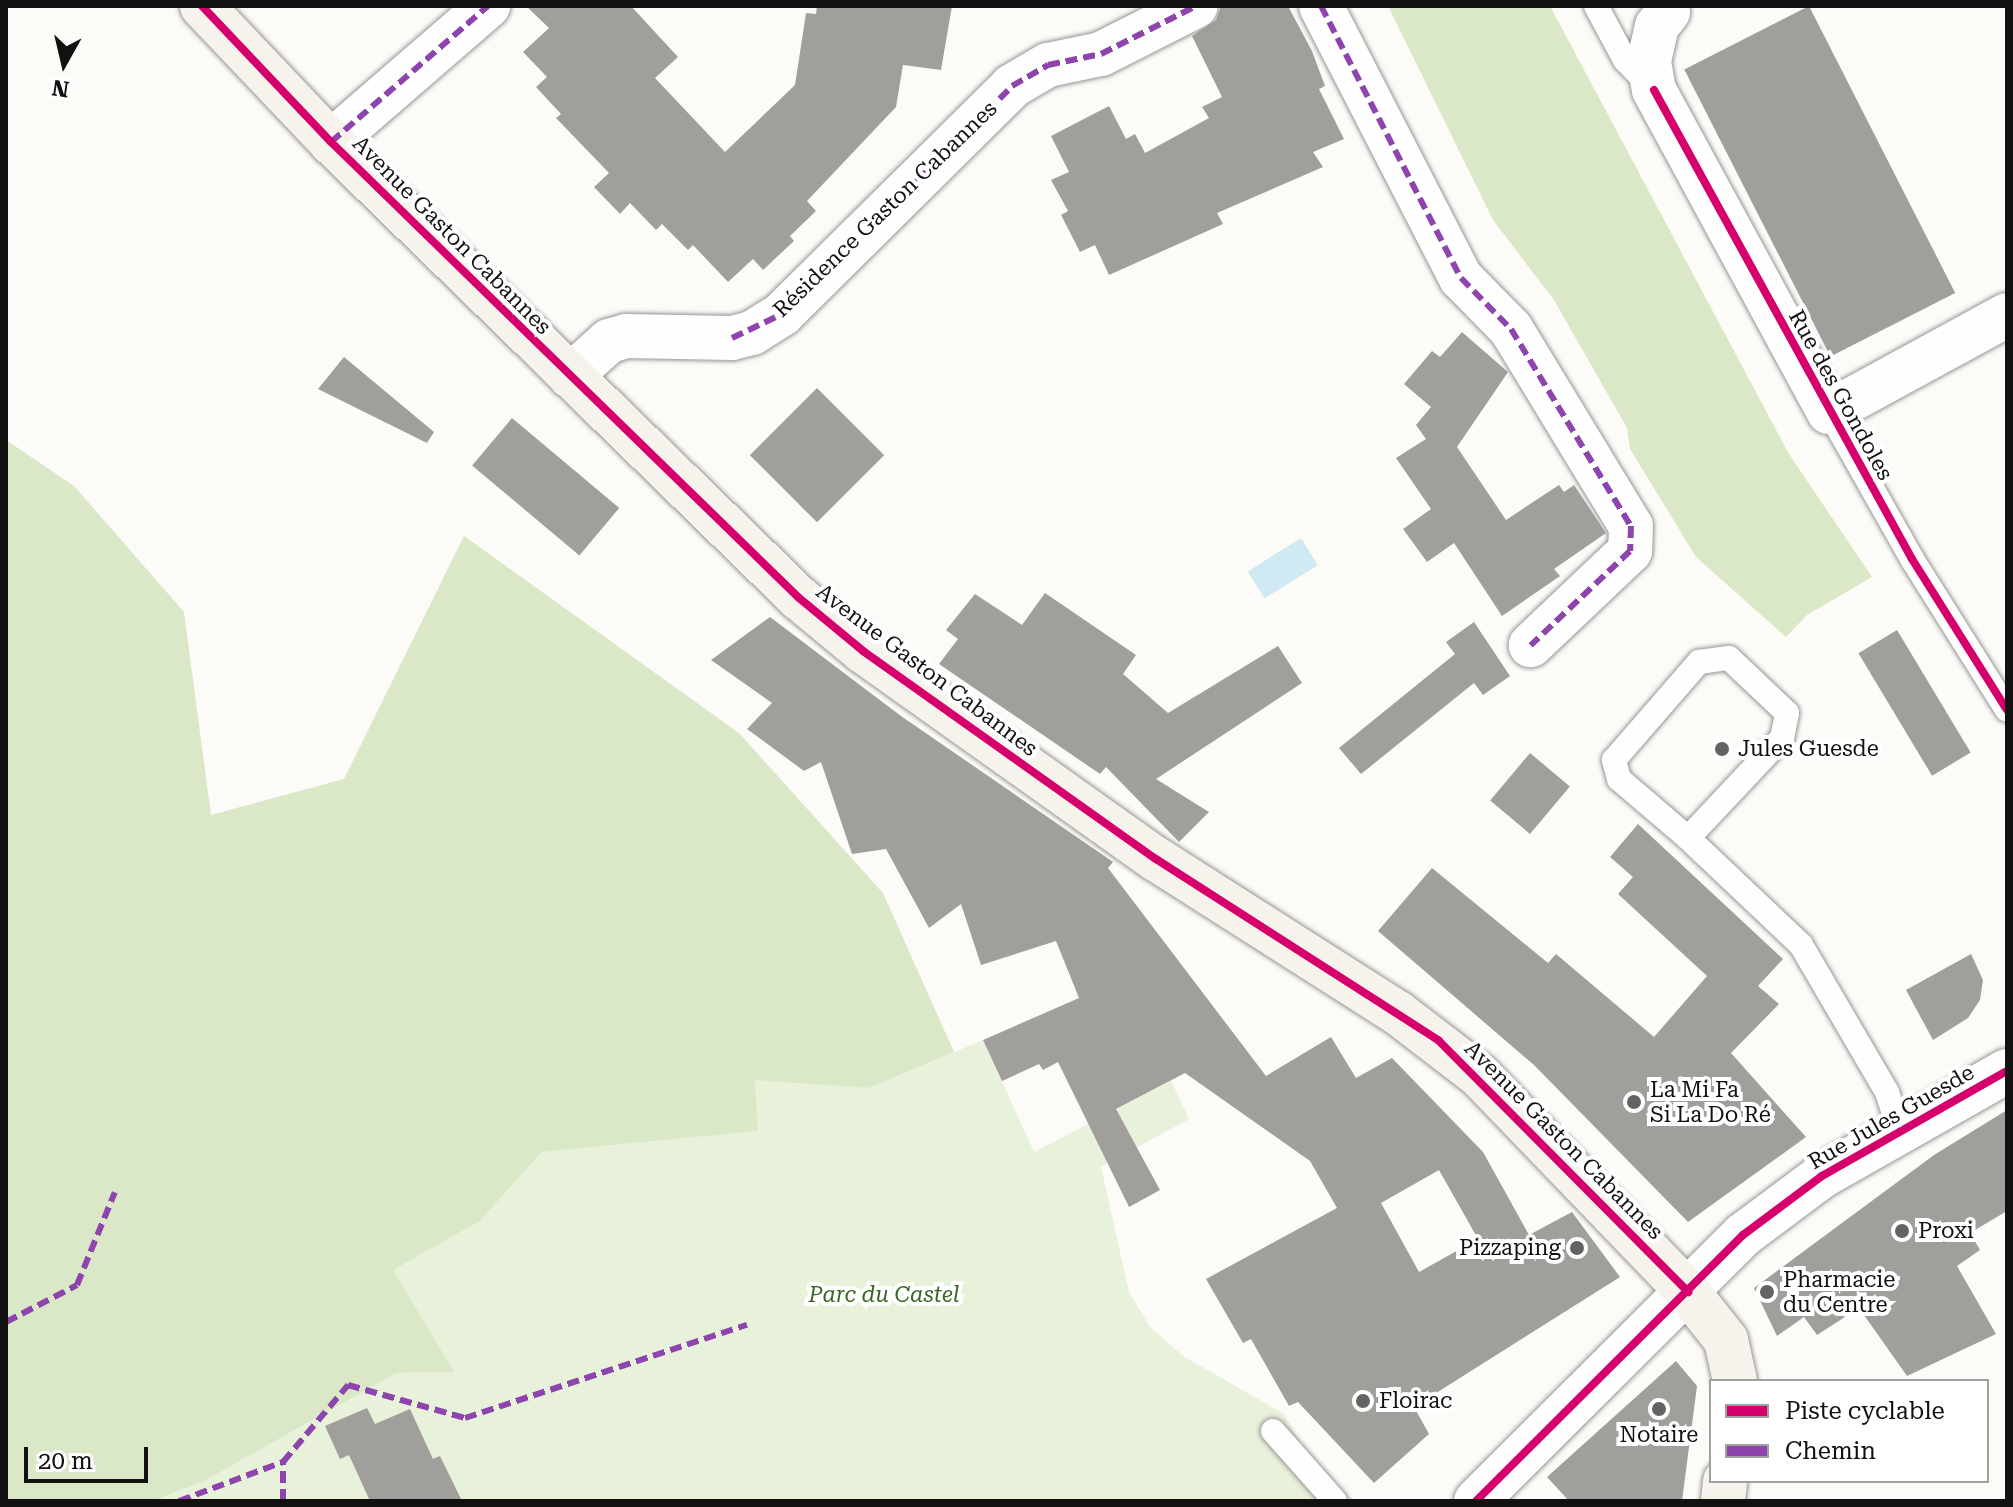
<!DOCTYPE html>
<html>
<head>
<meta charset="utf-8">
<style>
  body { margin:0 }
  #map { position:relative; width:2013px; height:1507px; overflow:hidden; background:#fcfbf7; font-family:"Roboto Serif",serif }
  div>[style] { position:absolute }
  .green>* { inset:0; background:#e8f1d9 }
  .forest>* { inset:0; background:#dae8c7 }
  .water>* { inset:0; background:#d0eaf4; transform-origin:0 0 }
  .building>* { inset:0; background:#a09f9c; transform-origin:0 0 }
  .roads { filter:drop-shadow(0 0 2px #979695) drop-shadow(0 0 2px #979695) }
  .service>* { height:24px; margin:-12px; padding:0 12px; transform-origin:12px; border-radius:12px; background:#fffefe }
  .minor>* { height:44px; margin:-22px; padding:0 22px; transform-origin:22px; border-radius:22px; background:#fffefe }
  .tertiary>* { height:44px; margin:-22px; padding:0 22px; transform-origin:22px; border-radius:22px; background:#fffefe }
  .secondary>* { height:44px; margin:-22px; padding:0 22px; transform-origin:22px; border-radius:22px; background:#f5f3ec }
  .quiet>* { height:6px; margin-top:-3px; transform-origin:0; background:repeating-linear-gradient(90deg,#8e44ad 0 12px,transparent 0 18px) }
  .cycleway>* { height:8px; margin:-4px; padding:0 4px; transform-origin:4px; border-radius:4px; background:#d6006c }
  .dots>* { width:22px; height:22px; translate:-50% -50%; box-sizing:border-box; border:4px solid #fff; border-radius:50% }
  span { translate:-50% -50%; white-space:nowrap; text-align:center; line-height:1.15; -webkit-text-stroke:8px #fff; paint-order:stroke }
  .street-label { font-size:22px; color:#111 }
  .poi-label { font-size:22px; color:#111 }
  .left { translate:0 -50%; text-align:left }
  .right { translate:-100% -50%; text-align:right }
  .park-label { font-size:22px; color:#376623; font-style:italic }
  .frame { position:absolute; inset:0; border:8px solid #111; pointer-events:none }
  .legend { position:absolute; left:1709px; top:1379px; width:280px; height:104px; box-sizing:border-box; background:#fff; border:2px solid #a0a0a0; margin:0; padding:10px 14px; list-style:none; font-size:24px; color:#111 }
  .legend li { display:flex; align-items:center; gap:16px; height:40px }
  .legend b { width:40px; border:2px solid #a0a0a0 }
  .north { position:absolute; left:24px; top:24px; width:80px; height:80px; -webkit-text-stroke:6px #fff; paint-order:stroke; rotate:188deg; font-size:22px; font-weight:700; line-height:32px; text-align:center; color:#111 }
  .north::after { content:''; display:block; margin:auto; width:28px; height:36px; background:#111; clip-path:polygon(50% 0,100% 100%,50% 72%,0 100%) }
  .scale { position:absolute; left:24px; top:1447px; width:124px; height:36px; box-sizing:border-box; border:4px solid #111; border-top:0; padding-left:10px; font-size:24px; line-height:28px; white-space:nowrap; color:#111; -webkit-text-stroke:6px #fff; paint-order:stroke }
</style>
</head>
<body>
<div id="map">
  <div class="green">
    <div style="clip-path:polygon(983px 1040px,1034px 1152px,1171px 1081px,1189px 1119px,1101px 1167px,1129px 1292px,1150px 1327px,1183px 1356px,1284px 1414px,1313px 1465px,1355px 1501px,153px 1501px,206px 1480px,396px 1373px,453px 1372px,392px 1270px,480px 1221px,542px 1152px,758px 1131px,755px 1079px,869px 1088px)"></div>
  </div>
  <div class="forest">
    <div style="clip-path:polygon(1388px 6px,1550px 6px,1789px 454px,1872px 577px,1807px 615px,1786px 637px,1696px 557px,1630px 449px,1627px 428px,1554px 300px,1493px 220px)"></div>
    <div style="clip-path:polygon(6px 440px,74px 486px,184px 612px,211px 815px,344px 779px,464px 536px,739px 733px,883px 893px,954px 1052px,869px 1088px,755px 1080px,758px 1131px,542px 1152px,480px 1221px,393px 1270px,454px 1372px,396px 1373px,206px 1480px,153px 1501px,6px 1501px)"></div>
  </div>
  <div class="water">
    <div style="left:1301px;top:538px;width:32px;height:63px;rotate:58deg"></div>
  </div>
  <div class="building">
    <div style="clip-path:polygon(526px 6px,631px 6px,678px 57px,655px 78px,725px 152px,795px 85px,806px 13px,816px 14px,817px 6px,952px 6px,941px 70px,903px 65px,896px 107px,807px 201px,816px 211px,790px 236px,794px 241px,763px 270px,753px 259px,728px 282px,693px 245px,688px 250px,662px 224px,656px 230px,630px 203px,620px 214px,594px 187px,609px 173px,556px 118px,561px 114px,536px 87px,547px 77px,523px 52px,549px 28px)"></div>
    <div style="clip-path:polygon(1221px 6px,1288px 6px,1312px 51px,1325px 86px,1319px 89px,1344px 139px,1313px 152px,1323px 167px,1217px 213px,1223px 224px,1109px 275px,1095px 245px,1080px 252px,1061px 215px,1068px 211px,1051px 180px,1069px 172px,1051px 136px,1109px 106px,1126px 139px,1135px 134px,1145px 153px,1209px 118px,1202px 107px,1222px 97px,1192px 36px,1216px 20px)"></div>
    <div style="left:1809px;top:6px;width:322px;height:140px;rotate:63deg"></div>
    <div style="clip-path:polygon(1462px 332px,1508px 372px,1457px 447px,1506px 520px,1559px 485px,1564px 492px,1574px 485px,1606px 533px,1554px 569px,1560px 576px,1502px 616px,1454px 543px,1427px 562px,1403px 529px,1431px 509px,1396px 458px,1426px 439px,1416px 425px,1431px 407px,1404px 384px,1432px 351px,1440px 357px)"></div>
    <div style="clip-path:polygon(344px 357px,434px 432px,427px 443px,318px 389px)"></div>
    <div style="left:817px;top:388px;width:95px;height:95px;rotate:45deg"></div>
    <div style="left:512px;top:418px;width:140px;height:62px;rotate:40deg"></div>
    <div style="clip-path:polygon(1045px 593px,1136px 655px,1123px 674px,1168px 713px,1278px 646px,1302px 683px,1156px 779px,1209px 812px,1179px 842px,1106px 767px,1100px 774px,939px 664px,958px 639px,946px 630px,975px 594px,1022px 625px)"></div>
    <div style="clip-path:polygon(evenodd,770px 617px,901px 716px,1113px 862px,1108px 868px,1266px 1076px,1331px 1037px,1356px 1078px,1392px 1058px,1483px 1152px,1529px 1235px,1572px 1212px,1620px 1277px,1414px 1407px,1429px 1434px,1374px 1483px,1298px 1402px,1289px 1406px,1251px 1339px,1243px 1343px,1206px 1279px,1337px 1208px,1310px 1161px,1185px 1073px,1116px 1109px,1160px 1190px,1129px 1207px,1058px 1062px,1043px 1070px,1039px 1064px,1002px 1081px,983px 1040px,1079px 998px,1056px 941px,981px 965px,961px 904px,929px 928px,886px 849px,852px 854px,821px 762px,804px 771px,747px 729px,772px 703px,711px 660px,770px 617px,1439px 1170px,1478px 1239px,1419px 1272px,1381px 1203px,1439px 1170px)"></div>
    <div style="clip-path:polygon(1474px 622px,1510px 676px,1483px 695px,1474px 683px,1361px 774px,1339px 748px,1455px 654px,1446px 642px)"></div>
    <div style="left:1897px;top:630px;width:143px;height:45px;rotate:59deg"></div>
    <div style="left:1530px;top:753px;width:52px;height:62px;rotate:40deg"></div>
    <div style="clip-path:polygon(1638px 824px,1783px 959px,1758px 986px,1779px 1004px,1731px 1053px,1806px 1137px,1688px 1222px,1534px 1065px,1378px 931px,1432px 868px,1548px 963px,1556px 954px,1654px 1037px,1707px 976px,1618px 894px,1633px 877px,1610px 857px)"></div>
    <div style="clip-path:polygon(1971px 954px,1983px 980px,1980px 1000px,1968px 1018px,1933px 1040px,1906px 990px)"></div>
    <div style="clip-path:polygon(2007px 1110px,2007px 1211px,1970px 1233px,1980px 1250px,1957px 1266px,1996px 1334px,1907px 1376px,1859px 1308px,1817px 1335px,1804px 1317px,1777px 1336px,1754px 1288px,1934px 1155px)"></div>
    <div style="clip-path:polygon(1676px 1361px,1697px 1386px,1682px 1501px,1569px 1501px,1547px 1477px)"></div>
    <div style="clip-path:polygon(367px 1408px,375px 1424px,410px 1409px,433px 1459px,440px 1456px,462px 1501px,370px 1501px,349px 1455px,340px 1459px,325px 1426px)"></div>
  </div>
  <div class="roads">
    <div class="service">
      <div style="left:1596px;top:6px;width:61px;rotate:61.8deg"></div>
      <div style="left:1625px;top:60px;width:36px;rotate:46deg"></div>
      <div style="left:1829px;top:412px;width:169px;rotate:60.5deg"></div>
      <div style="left:1912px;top:559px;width:178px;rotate:57.8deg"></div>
      <div style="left:1688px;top:838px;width:91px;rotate:-139.5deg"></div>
      <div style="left:1619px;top:779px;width:20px;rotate:-105deg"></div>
      <div style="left:1614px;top:760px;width:130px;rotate:-49.1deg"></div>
      <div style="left:1699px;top:662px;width:30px;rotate:-8deg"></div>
      <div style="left:1729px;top:658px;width:80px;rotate:43.5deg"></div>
      <div style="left:1787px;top:713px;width:25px;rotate:101deg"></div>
      <div style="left:1782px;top:738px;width:137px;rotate:133.2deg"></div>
      <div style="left:1688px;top:838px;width:156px;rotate:43.4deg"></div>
      <div style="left:1801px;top:945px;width:170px;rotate:59.7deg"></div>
      <div style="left:1887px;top:1092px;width:40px;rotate:72deg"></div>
      <div style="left:1273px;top:1431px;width:94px;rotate:48.5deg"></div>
    </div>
    <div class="minor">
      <div style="left:1321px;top:6px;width:306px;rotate:62.8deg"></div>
      <div style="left:1461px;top:278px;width:71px;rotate:45.6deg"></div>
      <div style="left:1511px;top:329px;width:231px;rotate:58.7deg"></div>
      <div style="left:1631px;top:526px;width:25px;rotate:92deg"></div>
      <div style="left:1630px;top:551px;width:137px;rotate:136.5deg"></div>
      <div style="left:1668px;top:12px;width:18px;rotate:128deg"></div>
      <div style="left:1657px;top:26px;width:37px;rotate:103deg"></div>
      <div style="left:1649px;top:62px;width:28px;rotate:80deg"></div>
      <div style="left:1654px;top:90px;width:366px;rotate:61.5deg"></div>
      <div style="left:1829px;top:412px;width:203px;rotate:-28.6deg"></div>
      <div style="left:331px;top:142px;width:208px;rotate:-40.9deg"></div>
      <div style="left:570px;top:376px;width:52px;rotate:-41.9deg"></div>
      <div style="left:609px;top:341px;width:18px;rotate:-16deg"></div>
      <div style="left:626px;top:336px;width:106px;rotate:1.1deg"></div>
      <div style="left:732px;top:338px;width:21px;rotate:-14deg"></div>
      <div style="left:752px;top:333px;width:36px;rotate:-32deg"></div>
      <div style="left:782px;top:314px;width:324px;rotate:-44.7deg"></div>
      <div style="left:1012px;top:86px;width:42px;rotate:-30.3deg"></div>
      <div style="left:1048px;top:65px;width:54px;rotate:-11.7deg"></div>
      <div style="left:1101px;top:54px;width:106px;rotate:-26.8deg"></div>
    </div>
    <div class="tertiary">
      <div style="left:1476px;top:1501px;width:377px;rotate:-44.9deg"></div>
      <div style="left:1743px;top:1235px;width:99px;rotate:-36.8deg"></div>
      <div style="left:1822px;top:1176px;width:213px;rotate:-29.6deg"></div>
    </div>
    <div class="secondary">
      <div style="left:202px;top:6px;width:187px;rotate:46.5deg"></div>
      <div style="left:331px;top:142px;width:653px;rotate:44.26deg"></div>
      <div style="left:799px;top:598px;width:83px;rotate:39.6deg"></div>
      <div style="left:863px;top:651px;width:359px;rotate:35.4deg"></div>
      <div style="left:1156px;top:859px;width:287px;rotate:32.5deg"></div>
      <div style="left:1398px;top:1013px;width:103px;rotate:37.5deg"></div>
      <div style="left:1480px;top:1076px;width:300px;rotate:46.1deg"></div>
      <div style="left:1688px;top:1292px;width:61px;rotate:51.6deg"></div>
      <div style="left:1726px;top:1340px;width:42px;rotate:77.6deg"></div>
      <div style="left:1723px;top:1501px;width:20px;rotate:-84deg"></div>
    </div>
  </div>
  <div class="quiet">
    <div style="left:1321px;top:6px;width:306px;rotate:62.8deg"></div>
    <div style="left:1461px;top:278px;width:71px;rotate:45.6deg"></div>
    <div style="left:1511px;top:329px;width:231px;rotate:58.7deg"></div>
    <div style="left:1631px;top:526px;width:25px;rotate:92deg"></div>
    <div style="left:1630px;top:551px;width:137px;rotate:136.5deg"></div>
    <div style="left:331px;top:142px;width:208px;rotate:-40.9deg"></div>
    <div style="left:732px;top:338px;width:55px;rotate:-25.6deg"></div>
    <div style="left:782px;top:314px;width:324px;rotate:-44.7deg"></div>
    <div style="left:1012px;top:86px;width:42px;rotate:-30.3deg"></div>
    <div style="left:1048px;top:65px;width:54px;rotate:-11.7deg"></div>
    <div style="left:1101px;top:54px;width:106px;rotate:-26.8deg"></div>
    <div style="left:6px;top:1322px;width:80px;rotate:-27.5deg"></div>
    <div style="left:77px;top:1285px;width:100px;rotate:-67.8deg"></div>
    <div style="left:179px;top:1501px;width:111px;rotate:-20.6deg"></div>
    <div style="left:283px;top:1462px;width:101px;rotate:-49.8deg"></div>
    <div style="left:348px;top:1385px;width:122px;rotate:15.8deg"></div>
    <div style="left:465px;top:1418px;width:297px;rotate:-18.3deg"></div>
    <div style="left:283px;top:1501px;width:39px;rotate:-90deg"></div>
  </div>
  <div class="cycleway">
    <div style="left:202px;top:6px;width:187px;rotate:46.5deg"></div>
    <div style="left:331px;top:142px;width:653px;rotate:44.26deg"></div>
    <div style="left:799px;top:598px;width:83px;rotate:39.6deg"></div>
    <div style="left:863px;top:651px;width:359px;rotate:35.4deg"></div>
    <div style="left:1156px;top:859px;width:336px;rotate:32.7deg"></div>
    <div style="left:1439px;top:1041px;width:354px;rotate:45.2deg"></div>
    <div style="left:1654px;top:90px;width:535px;rotate:61.18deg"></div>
    <div style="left:1912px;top:559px;width:178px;rotate:57.8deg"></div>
    <div style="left:1476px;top:1501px;width:377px;rotate:-44.9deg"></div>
    <div style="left:1743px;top:1235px;width:99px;rotate:-36.8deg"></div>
    <div style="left:1822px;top:1176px;width:213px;rotate:-29.6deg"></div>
  </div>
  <div class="dots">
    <div style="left:1722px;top:749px;background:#636362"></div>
    <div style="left:1634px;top:1102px;background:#636362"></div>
    <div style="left:1902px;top:1231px;background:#636362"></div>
    <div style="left:1577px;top:1248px;background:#636362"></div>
    <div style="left:1767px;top:1292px;background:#636362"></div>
    <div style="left:1363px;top:1401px;background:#636362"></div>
    <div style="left:1659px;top:1409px;background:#636362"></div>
  </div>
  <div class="street-label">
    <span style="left:885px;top:209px;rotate:-44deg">Résidence Gaston Cabannes</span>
    <span style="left:452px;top:235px;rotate:45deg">Avenue Gaston Cabannes</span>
    <span style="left:1841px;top:395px;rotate:61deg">Rue des Gondoles</span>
    <span style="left:927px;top:670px;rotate:37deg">Avenue Gaston Cabannes</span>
    <span style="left:1891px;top:1117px;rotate:-30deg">Rue Jules Guesde</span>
    <span style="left:1564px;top:1140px;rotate:45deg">Avenue Gaston Cabannes</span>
  </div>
  <div class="poi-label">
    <span class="left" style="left:1738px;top:749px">Jules Guesde</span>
    <span class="left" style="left:1650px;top:1102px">La Mi Fa<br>Si La Do Ré</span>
    <span class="left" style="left:1918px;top:1231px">Proxi</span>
    <span class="right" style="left:1561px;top:1248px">Pizzaping</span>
    <span class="left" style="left:1783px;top:1292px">Pharmacie<br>du Centre</span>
    <span class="left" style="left:1379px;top:1401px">Floirac</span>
    <span style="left:1659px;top:1435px">Notaire</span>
  </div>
  <div class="park-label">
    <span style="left:884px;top:1295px">Parc du Castel</span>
  </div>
  <div class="frame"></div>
  <ul class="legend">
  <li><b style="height:10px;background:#d6006c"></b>Piste cyclable</li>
  <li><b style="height:10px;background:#8e44ad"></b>Chemin</li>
  </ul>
  <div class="north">N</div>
  <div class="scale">20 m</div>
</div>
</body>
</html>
